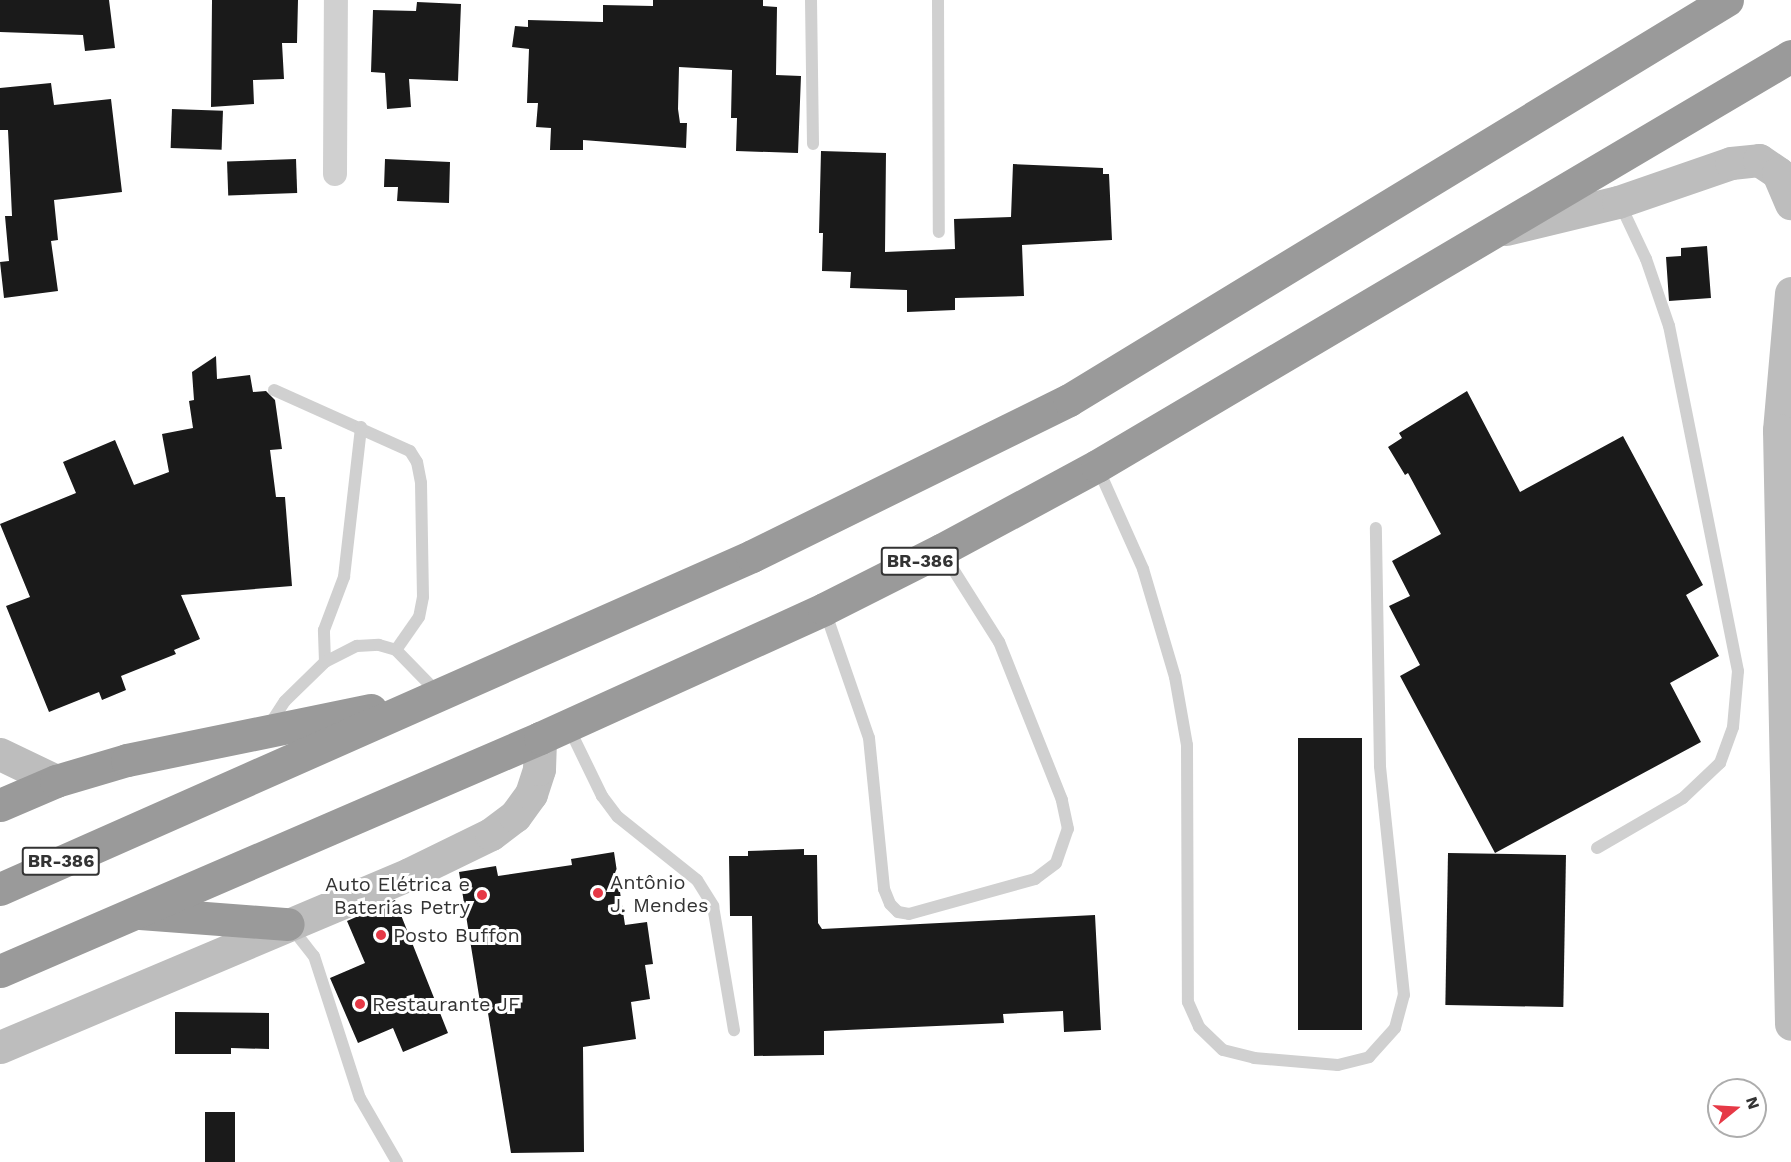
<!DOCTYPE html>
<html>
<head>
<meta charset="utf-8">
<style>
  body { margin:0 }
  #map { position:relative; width:1791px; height:1162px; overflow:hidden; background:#fff; font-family:"Work Sans",sans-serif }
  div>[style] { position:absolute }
  .building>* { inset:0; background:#1a1a1a; transform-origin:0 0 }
  .lane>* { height:12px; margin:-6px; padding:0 6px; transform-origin:6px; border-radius:6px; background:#d0d0d0 }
  .street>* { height:24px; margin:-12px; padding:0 12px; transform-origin:12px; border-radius:12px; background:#d0d0d0 }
  .secondary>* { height:33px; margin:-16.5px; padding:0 16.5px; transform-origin:16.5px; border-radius:16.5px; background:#bdbdbd }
  .highway>* { height:33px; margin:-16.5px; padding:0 16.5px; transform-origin:16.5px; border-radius:16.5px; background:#9a9a9a }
  .dots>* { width:16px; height:16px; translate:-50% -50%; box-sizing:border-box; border:3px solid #fff; border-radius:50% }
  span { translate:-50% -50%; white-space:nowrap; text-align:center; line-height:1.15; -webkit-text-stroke:6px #fff; paint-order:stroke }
  .shield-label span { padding:2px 4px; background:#fff; border:2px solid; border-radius:4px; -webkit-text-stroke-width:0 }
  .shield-label { font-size:18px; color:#333; font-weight:700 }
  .poi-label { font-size:20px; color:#333 }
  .left { translate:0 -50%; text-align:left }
  .right { translate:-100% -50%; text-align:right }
  .north { position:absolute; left:1707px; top:1078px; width:60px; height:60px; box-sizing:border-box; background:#fff; border:2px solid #adadad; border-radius:50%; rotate:72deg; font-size:16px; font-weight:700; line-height:24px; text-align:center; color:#333 }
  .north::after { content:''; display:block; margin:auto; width:21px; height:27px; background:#e63946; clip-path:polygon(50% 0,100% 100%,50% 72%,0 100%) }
</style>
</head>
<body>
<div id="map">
  <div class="building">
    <div style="clip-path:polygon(0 0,109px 0,115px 48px,85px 51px,83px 35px,0 32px)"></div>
    <div style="clip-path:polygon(212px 0,298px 0,297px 43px,282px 43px,284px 79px,253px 80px,254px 104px,211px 107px)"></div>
    <div style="clip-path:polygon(653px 0,763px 0,763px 6px,777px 7px,776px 75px,801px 76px,798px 153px,736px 151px,737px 118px,731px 118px,732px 70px,679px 67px,678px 109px,680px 123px,687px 123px,686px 148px,583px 140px,583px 150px,550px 150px,551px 128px,536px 127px,538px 103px,527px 103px,529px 49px,512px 47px,515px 26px,528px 27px,528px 20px,603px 22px,603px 5px,653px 6px)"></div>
    <div style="clip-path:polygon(417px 2px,461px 4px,458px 81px,409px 79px,411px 107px,387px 109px,385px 73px,371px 72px,373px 10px,416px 11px)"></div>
    <div style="clip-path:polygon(51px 83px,54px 105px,111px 99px,122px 192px,54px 200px,58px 240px,51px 241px,58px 291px,4px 298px,0 262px,9px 261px,5px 216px,12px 216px,8px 130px,0 130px,0 88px)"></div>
    <div style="left:172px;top:109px;width:51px;height:39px;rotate:2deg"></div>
    <div style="clip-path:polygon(821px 151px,886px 153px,885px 252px,955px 249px,954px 219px,1011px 217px,1013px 164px,1103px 168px,1103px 174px,1109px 174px,1112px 240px,1022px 245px,1024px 296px,955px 298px,955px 310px,907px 312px,907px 290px,850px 288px,851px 272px,822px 271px,823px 233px,819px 233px)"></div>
    <div style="left:296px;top:159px;width:34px;height:69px;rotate:88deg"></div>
    <div style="clip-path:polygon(385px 159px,450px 162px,449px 203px,397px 201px,398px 187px,384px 187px)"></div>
    <div style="clip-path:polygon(1707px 246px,1711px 298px,1669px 301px,1666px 257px,1681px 256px,1681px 248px)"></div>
    <div style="clip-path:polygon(216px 356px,217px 379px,250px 375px,253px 392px,266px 391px,275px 400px,282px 449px,270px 450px,276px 497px,285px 497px,292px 586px,181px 595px,200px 639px,174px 650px,176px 654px,121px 676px,126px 690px,102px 700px,99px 692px,49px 712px,6px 606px,30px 597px,0 524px,76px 493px,63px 462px,115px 440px,134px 485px,169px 472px,162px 434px,193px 428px,189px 401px,194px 400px,192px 372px)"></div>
    <div style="clip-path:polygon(1467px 391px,1520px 492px,1623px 436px,1703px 585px,1686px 595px,1719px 656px,1670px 683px,1701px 742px,1495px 853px,1400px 676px,1420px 665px,1389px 606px,1410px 596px,1392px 561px,1441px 534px,1408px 473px,1405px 475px,1388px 447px,1402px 438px,1399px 433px)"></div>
    <div style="left:1298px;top:738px;width:64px;height:292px"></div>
    <div style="clip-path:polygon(804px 849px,804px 855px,817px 855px,818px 923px,822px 929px,1095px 915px,1101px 1030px,1064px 1032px,1063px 1011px,1003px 1014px,1004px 1023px,824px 1031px,824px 1055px,754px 1056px,752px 916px,730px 916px,729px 856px,748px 856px,748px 851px)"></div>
    <div style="clip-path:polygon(614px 852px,625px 925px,647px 922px,653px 964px,645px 965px,650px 999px,631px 1002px,636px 1039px,583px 1047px,584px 1152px,511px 1153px,486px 1001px,480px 1002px,459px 872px,496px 866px,498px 876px,572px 865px,571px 859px)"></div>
    <div style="left:1448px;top:853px;width:118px;height:152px;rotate:1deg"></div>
    <div style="clip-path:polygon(395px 900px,448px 1033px,403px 1052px,393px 1028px,358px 1043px,330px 978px,365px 963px,347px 921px)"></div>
    <div style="clip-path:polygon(175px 1012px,269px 1013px,269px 1049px,231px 1048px,231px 1054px,175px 1054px)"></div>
    <div style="left:205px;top:1112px;width:30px;height:50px"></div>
  </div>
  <div class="lane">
    <div style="left:811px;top:0;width:144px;rotate:89.2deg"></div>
    <div style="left:938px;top:0;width:232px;rotate:89.8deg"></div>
    <div style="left:274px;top:390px;width:149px;rotate:24.2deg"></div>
    <div style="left:410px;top:451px;width:13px;rotate:58deg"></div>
    <div style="left:417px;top:462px;width:21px;rotate:79deg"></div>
    <div style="left:421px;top:483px;width:114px;rotate:89deg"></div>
    <div style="left:423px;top:597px;width:20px;rotate:101deg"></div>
    <div style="left:419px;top:617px;width:40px;rotate:124.9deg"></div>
    <div style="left:1097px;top:466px;width:113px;rotate:65.9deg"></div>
    <div style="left:1143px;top:569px;width:113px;rotate:73.5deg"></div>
    <div style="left:1175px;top:677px;width:69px;rotate:80deg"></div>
    <div style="left:1187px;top:745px;width:257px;rotate:89.8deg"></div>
    <div style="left:1188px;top:1002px;width:27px;rotate:66deg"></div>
    <div style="left:1199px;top:1027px;width:33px;rotate:44deg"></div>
    <div style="left:1223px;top:1050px;width:32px;rotate:14deg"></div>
    <div style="left:1254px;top:1058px;width:84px;rotate:4.8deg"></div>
    <div style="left:1338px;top:1065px;width:32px;rotate:-14deg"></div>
    <div style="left:1369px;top:1057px;width:39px;rotate:-48deg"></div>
    <div style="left:1395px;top:1028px;width:34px;rotate:-75deg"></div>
    <div style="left:1404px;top:995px;width:230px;rotate:-96deg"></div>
    <div style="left:1380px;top:766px;width:238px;rotate:-91deg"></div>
    <div style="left:825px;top:611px;width:134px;rotate:70.9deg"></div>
    <div style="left:869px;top:738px;width:152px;rotate:84.3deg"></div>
    <div style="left:884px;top:889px;width:16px;rotate:68deg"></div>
    <div style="left:890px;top:904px;width:11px;rotate:45deg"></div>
    <div style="left:898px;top:912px;width:11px;rotate:10deg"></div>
    <div style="left:909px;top:914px;width:131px;rotate:-15.5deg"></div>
    <div style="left:1035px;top:879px;width:26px;rotate:-37deg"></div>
    <div style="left:1056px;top:863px;width:36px;rotate:-71deg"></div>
    <div style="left:1068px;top:829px;width:30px;rotate:-102deg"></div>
    <div style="left:1062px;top:800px;width:170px;rotate:-111.7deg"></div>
    <div style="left:999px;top:642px;width:107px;rotate:-122.3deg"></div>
    <div style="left:325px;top:662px;width:32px;rotate:-92deg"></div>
    <div style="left:324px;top:630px;width:57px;rotate:-69.3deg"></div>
    <div style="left:344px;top:577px;width:151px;rotate:-83.5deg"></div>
    <div style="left:270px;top:724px;width:27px;rotate:-57deg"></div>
    <div style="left:285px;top:701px;width:56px;rotate:-44.3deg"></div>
    <div style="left:325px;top:662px;width:36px;rotate:-27deg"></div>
    <div style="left:357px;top:646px;width:22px;rotate:-3deg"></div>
    <div style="left:379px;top:645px;width:18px;rotate:16deg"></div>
    <div style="left:396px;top:650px;width:60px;rotate:45.7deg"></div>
    <div style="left:568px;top:726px;width:78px;rotate:64.1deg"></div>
    <div style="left:602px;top:796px;width:26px;rotate:53deg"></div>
    <div style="left:618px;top:817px;width:101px;rotate:38.6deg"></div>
    <div style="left:697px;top:880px;width:31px;rotate:58deg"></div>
    <div style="left:713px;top:906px;width:126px;rotate:80.4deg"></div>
    <div style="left:1597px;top:848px;width:99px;rotate:-30.2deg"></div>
    <div style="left:1683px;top:798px;width:51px;rotate:-43.4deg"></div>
    <div style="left:1720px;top:763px;width:38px;rotate:-70deg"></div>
    <div style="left:1733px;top:727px;width:56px;rotate:-84.9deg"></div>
    <div style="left:1738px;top:671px;width:352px;rotate:-101.3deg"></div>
    <div style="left:1669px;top:326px;width:71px;rotate:-108.9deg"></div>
    <div style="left:1646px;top:259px;width:63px;rotate:-115.3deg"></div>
    <div style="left:291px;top:927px;width:37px;rotate:52deg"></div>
    <div style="left:314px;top:956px;width:149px;rotate:72.1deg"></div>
    <div style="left:360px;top:1098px;width:74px;rotate:60deg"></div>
  </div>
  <div class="street">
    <div style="left:335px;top:174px;width:174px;rotate:-89.7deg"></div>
  </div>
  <div class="secondary">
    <div style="left:1506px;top:229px;width:115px;rotate:-13.6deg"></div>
    <div style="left:1618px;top:202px;width:120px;rotate:-19deg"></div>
    <div style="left:1731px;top:163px;width:28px;rotate:-6deg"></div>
    <div style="left:1759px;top:160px;width:23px;rotate:34deg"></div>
    <div style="left:1778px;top:173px;width:33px;rotate:67deg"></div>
    <div style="left:1791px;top:293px;width:138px;rotate:95deg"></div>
    <div style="left:1779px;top:430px;width:594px;rotate:88.84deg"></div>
    <div style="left:0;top:754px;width:62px;rotate:25.7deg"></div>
    <div style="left:0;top:1047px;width:444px;rotate:-22.9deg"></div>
    <div style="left:409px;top:874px;width:91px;rotate:-26deg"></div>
    <div style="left:491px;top:834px;width:30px;rotate:-37deg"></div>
    <div style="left:515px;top:816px;width:27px;rotate:-54deg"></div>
    <div style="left:531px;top:794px;width:26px;rotate:-72deg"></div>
    <div style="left:539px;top:769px;width:31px;rotate:-88deg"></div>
  </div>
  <div class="highway">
    <div style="left:0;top:805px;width:61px;rotate:-23.2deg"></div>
    <div style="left:56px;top:781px;width:74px;rotate:-16.5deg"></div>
    <div style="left:127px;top:760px;width:249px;rotate:-11.6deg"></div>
    <div style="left:0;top:889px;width:822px;rotate:-23.88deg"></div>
    <div style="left:752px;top:556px;width:353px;rotate:-26.2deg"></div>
    <div style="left:1069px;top:400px;width:770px;rotate:-31.3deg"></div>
    <div style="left:140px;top:913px;width:148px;rotate:4.3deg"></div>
    <div style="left:0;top:971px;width:588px;rotate:-23.34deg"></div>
    <div style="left:540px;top:738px;width:312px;rotate:-24.4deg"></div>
    <div style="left:824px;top:609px;width:131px;rotate:-26.8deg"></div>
    <div style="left:941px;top:550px;width:177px;rotate:-28.3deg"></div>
    <div style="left:1097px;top:466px;width:806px;rotate:-30.57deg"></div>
  </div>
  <div class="dots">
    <div style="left:598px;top:893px;background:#e63946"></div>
    <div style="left:482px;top:895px;background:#e63946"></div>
    <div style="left:381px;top:935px;background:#e63946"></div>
    <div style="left:360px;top:1004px;background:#e63946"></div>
  </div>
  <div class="shield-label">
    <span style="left:920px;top:561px">BR-386</span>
    <span style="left:61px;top:861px">BR-386</span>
  </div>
  <div class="poi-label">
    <span class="left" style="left:610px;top:894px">Antônio<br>J. Mendes</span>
    <span class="right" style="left:470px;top:896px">Auto Elétrica e<br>Baterias Petry</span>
    <span class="left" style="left:393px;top:935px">Posto Buffon</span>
    <span class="left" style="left:372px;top:1004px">Restaurante JF</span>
  </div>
  <div class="north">N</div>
</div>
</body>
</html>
